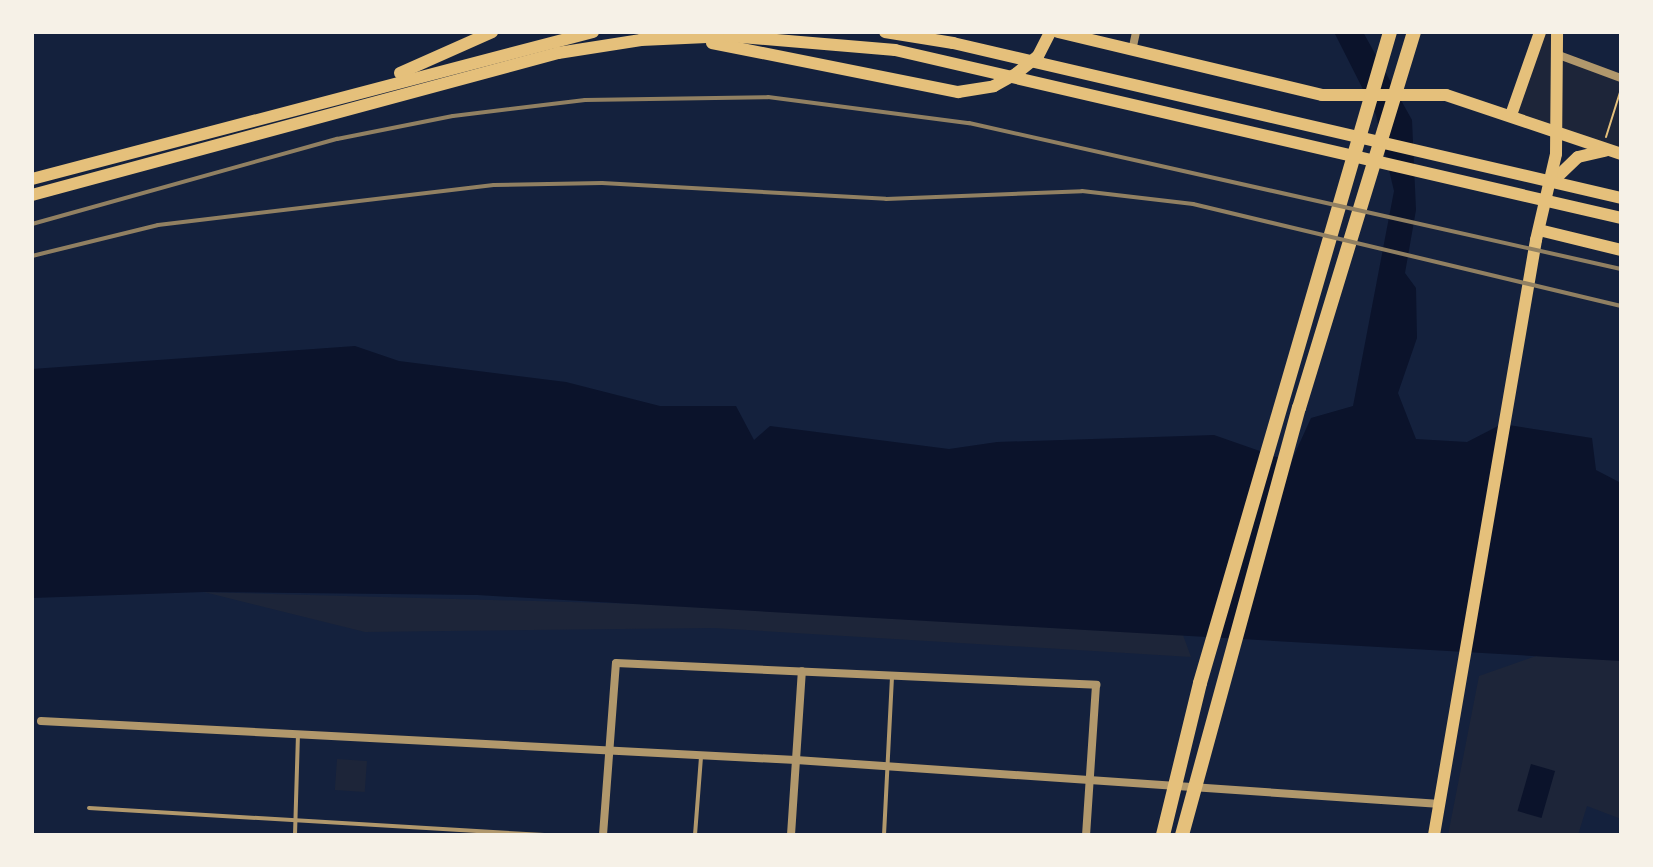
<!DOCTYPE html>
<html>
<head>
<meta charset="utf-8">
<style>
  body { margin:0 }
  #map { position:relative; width:1653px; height:867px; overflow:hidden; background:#14213d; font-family:"Nunito Sans",sans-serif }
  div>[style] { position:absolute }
  .green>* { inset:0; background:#1d2539; transform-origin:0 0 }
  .water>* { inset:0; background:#0b132b; transform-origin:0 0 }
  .path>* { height:2px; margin:-1px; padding:0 1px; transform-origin:1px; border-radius:1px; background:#e5c07b }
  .service>* { height:4px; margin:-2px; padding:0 2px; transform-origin:2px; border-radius:2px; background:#b1986c }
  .minor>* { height:8px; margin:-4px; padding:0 4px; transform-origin:4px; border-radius:4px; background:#b1986c }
  .primary>* { height:12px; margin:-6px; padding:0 6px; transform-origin:6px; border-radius:6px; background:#e5c07b }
  .trunk>* { height:12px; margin:-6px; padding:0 6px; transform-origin:6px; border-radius:6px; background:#e5c07b }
  .motorway>* { height:14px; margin:-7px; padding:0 7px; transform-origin:7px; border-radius:7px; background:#e5c07b }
  .rail>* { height:4px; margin:-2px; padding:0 2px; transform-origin:2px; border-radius:2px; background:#918062 }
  span { translate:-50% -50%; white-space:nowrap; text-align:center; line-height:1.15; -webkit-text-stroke:6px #f6f1e7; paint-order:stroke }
  .frame { position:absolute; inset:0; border:34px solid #f6f1e7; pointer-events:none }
</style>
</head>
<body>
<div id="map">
  <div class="green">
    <div style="clip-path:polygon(1540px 32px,1557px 32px,1557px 55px,1621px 78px,1621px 154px,1511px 115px)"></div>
    <div style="clip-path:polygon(204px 592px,713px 606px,1183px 635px,1191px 657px,714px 628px,365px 632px)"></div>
    <div style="clip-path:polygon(1536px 656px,1621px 660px,1621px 819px,1587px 806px,1578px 835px,1448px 835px,1479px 676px)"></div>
    <div style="left:337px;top:759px;width:30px;height:31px;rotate:4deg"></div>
  </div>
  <div class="water">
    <div style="clip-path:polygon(1334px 32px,1363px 32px,1412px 120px,1416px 210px,1405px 273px,1416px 288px,1417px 338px,1398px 393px,1416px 439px,1467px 442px,1502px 424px,1592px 438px,1596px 470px,1621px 483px,1621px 661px,477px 595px,204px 592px,32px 598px,32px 369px,355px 346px,399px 361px,566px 382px,660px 406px,736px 406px,754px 440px,770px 426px,949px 449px,997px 442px,1214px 435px,1291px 462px,1311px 418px,1353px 406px,1394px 191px,1376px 115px)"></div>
    <div style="left:1531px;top:764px;width:25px;height:49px;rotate:16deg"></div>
  </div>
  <div class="path">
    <div style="left:1606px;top:137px;width:50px;rotate:-72.6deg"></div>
  </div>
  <div class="service">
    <div style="left:89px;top:808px;width:456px;rotate:3.4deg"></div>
    <div style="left:295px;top:835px;width:101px;rotate:-88.3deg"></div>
    <div style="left:695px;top:835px;width:78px;rotate:-85.6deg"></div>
    <div style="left:884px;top:835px;width:157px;rotate:-87.1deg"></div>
  </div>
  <div class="minor">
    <div style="left:1132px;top:51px;width:19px;rotate:-78deg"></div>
    <div style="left:1556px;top:54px;width:69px;rotate:20.3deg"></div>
    <div style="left:41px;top:721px;width:756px;rotate:2.96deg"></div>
    <div style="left:796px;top:760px;width:646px;rotate:3.91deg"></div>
    <div style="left:603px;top:835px;width:172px;rotate:-85.7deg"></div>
    <div style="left:616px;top:663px;width:481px;rotate:2.6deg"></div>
    <div style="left:1096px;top:685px;width:150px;rotate:93.8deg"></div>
    <div style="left:791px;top:835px;width:164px;rotate:-86.2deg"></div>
  </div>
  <div class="primary">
    <div style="left:1058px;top:32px;width:271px;rotate:13.4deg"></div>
    <div style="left:1322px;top:95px;width:124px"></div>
    <div style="left:1446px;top:95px;width:185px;rotate:18.6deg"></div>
    <div style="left:1511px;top:115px;width:88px;rotate:-70.7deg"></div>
    <div style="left:1554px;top:180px;width:33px;rotate:-44deg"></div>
    <div style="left:1578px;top:157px;width:28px;rotate:-13deg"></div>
    <div style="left:1434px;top:835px;width:604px;rotate:-80.27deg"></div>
    <div style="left:1536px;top:240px;width:88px;rotate:-76.9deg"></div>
    <div style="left:1556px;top:154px;width:122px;rotate:-89.5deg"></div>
  </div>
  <div class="trunk">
    <div style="left:885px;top:32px;width:69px;rotate:9.2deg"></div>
    <div style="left:953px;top:43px;width:686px;rotate:13.06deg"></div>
    <div style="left:712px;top:43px;width:251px;rotate:11.3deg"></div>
    <div style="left:958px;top:92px;width:36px;rotate:-9deg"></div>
    <div style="left:994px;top:86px;width:26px;rotate:-29deg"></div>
    <div style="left:1017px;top:73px;width:27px;rotate:-39deg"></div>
    <div style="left:1038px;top:56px;width:27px;rotate:-63deg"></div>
    <div style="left:400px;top:73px;width:101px;rotate:-24deg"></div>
    <div style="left:32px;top:179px;width:580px;rotate:-14.68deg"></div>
    <div style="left:32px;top:195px;width:545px;rotate:-15.11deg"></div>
    <div style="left:558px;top:53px;width:84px;rotate:-8.9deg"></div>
    <div style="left:641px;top:40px;width:88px;rotate:-2.6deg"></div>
    <div style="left:729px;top:36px;width:167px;rotate:4.8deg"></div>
    <div style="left:895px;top:50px;width:745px;rotate:13.03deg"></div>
    <div style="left:1539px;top:230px;width:84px;rotate:13.7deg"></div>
  </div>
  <div class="motorway">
    <div style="left:1163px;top:835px;width:156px;rotate:-76.3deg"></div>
    <div style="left:1200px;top:683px;width:678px;rotate:-73.73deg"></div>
    <div style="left:1182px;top:835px;width:443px;rotate:-74.7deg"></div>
    <div style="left:1299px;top:408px;width:393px;rotate:-73deg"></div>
  </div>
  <div class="rail">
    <div style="left:32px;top:224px;width:317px;rotate:-15.6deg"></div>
    <div style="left:337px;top:139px;width:118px;rotate:-11.2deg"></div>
    <div style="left:453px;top:116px;width:133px;rotate:-6.9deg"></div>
    <div style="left:585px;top:100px;width:183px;rotate:-0.9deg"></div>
    <div style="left:768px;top:97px;width:203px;rotate:7.4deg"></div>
    <div style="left:969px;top:123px;width:668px;rotate:12.62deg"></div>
    <div style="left:32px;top:256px;width:130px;rotate:-13.8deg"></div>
    <div style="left:158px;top:225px;width:338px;rotate:-6.8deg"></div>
    <div style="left:494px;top:185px;width:108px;rotate:-1.1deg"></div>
    <div style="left:602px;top:183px;width:284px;rotate:3.2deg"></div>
    <div style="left:886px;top:199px;width:196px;rotate:-2.3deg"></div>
    <div style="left:1082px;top:191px;width:112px;rotate:6.7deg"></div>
    <div style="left:1193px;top:204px;width:440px;rotate:13.4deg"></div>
  </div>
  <div class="frame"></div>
</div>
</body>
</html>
